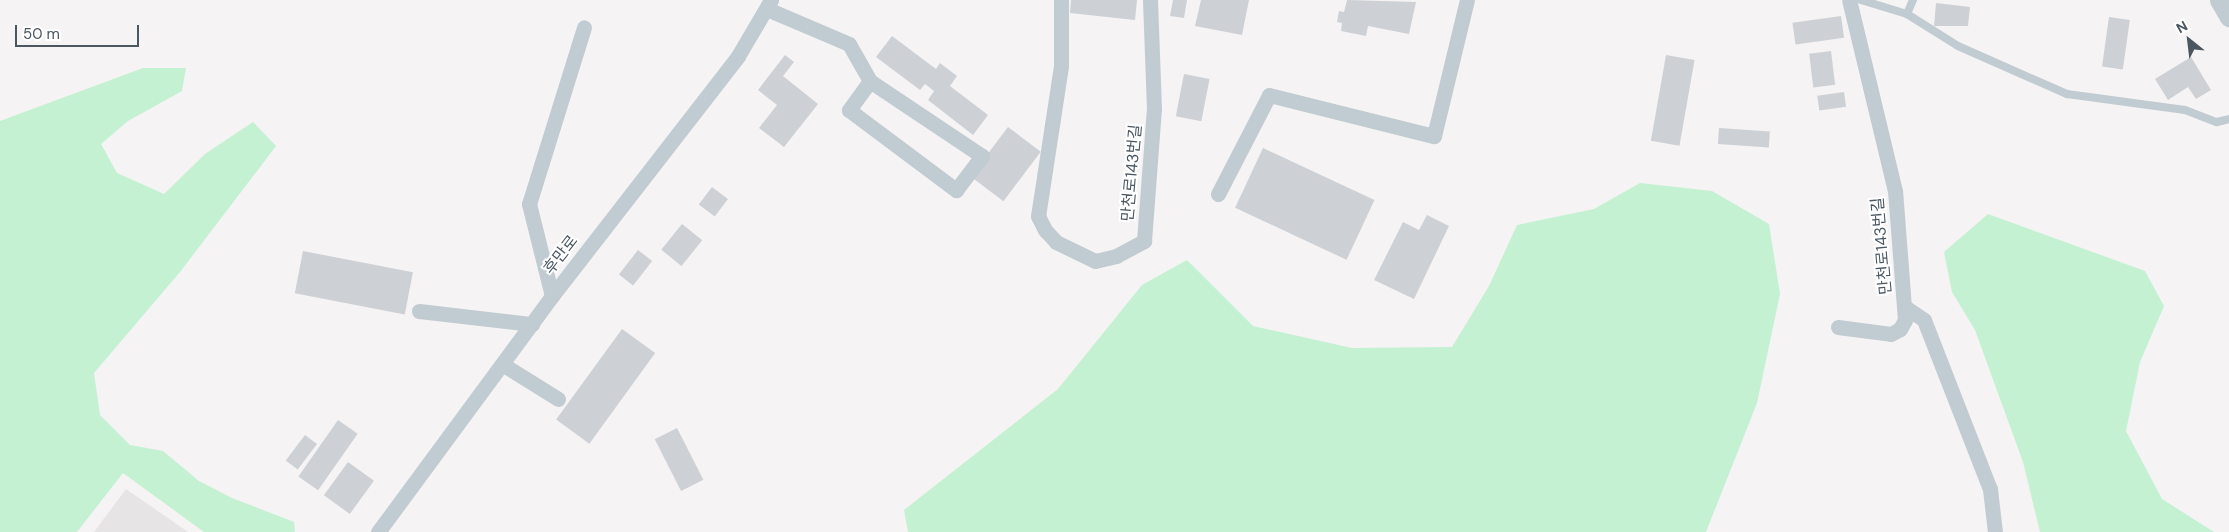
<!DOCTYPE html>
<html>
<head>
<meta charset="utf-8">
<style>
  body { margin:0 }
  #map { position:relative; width:2229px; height:532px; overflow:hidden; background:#f5f3f3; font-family:"DM Sans","Noto Sans KR",sans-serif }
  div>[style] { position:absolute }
  .education>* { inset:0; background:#e6e4e5 }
  .green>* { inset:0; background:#c3f1d2 }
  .building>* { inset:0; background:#cdd0d5; transform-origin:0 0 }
  .service>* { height:8px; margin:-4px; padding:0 4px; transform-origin:4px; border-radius:4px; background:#c1cbd2 }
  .minor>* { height:15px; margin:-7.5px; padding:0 7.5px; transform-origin:7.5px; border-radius:7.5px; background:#c1cbd2 }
  .tertiary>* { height:19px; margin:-9.5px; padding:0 9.5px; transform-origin:9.5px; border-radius:9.5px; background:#c1cbd2 }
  span { translate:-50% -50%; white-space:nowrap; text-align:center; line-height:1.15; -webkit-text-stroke:4px #fff; paint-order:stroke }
  .street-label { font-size:16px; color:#4a5761 }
  .north { position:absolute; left:2164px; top:15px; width:50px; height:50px; -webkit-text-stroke:4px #fff; paint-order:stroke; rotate:331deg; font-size:14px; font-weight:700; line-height:20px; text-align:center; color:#4a5761 }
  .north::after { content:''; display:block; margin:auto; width:18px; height:22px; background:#4a5761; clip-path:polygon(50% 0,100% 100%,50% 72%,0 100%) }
  .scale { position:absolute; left:15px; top:25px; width:124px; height:22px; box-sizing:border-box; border:2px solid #4a5761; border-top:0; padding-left:6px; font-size:15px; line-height:18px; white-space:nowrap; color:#4a5761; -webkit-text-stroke:4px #fff; paint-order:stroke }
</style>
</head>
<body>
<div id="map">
  <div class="education">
    <div style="clip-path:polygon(126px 489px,188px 532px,94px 532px)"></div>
  </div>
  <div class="green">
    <div style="clip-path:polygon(143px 68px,186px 68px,182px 91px,128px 121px,101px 144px,117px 173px,164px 194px,205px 154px,253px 122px,276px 146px,180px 272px,94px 373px,100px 415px,130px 445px,163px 451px,199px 481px,232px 498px,294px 522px,295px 532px,204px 532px,123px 473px,77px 532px,0 532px,0 121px)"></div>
    <div style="clip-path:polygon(1640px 183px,1712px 191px,1769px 224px,1780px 294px,1757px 403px,1706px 532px,908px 532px,904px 510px,1058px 389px,1142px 285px,1187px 260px,1253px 326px,1352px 348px,1452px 347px,1489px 286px,1517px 225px,1594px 209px)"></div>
    <div style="clip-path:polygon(1988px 214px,2145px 271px,2164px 306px,2140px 362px,2126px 431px,2162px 499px,2214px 532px,2040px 532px,2023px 462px,1975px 330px,1952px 292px,1944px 252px)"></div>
  </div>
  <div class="building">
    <div style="clip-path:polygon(1071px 0,1137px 0,1135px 20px,1070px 13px)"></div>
    <div style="clip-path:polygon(1173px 0,1187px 0,1184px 18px,1170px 16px)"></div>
    <div style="clip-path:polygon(1201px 0,1249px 0,1242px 35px,1195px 26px)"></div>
    <div style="clip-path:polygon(1347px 0,1416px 2px,1409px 34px,1368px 26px,1366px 36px,1341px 31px,1342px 23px,1337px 22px,1339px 11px,1344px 12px)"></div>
    <div style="clip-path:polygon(1936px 3px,1970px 7px,1968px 26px,1934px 26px)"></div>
    <div style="left:1841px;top:16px;width:22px;height:49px;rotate:82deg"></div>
    <div style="left:2109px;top:17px;width:21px;height:50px;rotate:8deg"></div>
    <div style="clip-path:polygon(892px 36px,936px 69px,940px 63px,957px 76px,950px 86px,988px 115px,973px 135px,928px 100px,934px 91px,925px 84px,920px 90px,876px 57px)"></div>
    <div style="left:1831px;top:51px;width:34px;height:22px;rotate:83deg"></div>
    <div style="clip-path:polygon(785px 55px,794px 62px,783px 76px,818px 104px,784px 147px,759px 128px,777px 105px,758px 90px)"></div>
    <div style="left:1666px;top:55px;width:29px;height:87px;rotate:10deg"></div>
    <div style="clip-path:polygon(2191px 57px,2211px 90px,2196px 99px,2188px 87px,2168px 100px,2155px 79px)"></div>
    <div style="left:1184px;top:74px;width:26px;height:43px;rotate:11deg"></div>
    <div style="left:1844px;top:92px;width:15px;height:27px;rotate:82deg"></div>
    <div style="left:1008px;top:127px;width:41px;height:62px;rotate:37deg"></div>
    <div style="left:1719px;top:128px;width:51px;height:16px;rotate:4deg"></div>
    <div style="left:1263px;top:148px;width:123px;height:66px;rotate:25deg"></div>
    <div style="left:712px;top:187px;width:20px;height:22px;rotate:37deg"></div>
    <div style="clip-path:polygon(1427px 215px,1449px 226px,1414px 299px,1374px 280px,1403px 222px,1419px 230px)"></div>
    <div style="left:682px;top:224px;width:26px;height:33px;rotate:39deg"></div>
    <div style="left:638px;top:250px;width:18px;height:31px;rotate:38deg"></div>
    <div style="left:303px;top:251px;width:112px;height:43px;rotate:11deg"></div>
    <div style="left:622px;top:329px;width:41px;height:112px;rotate:36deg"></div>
    <div style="left:338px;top:420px;width:24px;height:69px;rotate:35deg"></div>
    <div style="left:677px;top:428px;width:58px;height:25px;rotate:63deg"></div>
    <div style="left:305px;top:435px;width:15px;height:32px;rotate:37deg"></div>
    <div style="left:348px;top:462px;width:32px;height:41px;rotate:36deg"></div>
  </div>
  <div class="service">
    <div style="left:1861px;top:0;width:48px;rotate:16.9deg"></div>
    <div style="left:1907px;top:14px;width:60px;rotate:32.1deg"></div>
    <div style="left:1958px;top:46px;width:119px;rotate:23.8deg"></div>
    <div style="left:2067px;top:94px;width:119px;rotate:7.7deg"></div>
    <div style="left:2185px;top:110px;width:34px;rotate:21deg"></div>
    <div style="left:2217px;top:122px;width:12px;rotate:-14deg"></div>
    <div style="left:1907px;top:14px;width:15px;rotate:-67deg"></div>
  </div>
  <div class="minor">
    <div style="left:1061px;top:0;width:66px;rotate:90deg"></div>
    <div style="left:1061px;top:66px;width:152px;rotate:98.7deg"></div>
    <div style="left:1038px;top:216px;width:16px;rotate:63deg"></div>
    <div style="left:1045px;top:230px;width:16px;rotate:47deg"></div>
    <div style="left:1056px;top:242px;width:43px;rotate:26deg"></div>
    <div style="left:1095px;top:261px;width:22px;rotate:-13deg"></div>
    <div style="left:1116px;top:256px;width:32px;rotate:-28deg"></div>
    <div style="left:1144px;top:241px;width:132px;rotate:-85.7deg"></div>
    <div style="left:1154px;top:109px;width:109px;rotate:-92.1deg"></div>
    <div style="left:767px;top:9px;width:89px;rotate:23.1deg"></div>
    <div style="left:849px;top:44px;width:43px;rotate:60.4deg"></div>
    <div style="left:870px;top:81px;width:36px;rotate:126deg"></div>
    <div style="left:849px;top:110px;width:134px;rotate:36.8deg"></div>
    <div style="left:956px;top:190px;width:43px;rotate:-52.6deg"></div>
    <div style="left:982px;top:156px;width:135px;rotate:-146.2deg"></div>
    <div style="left:1218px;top:194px;width:111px;rotate:-62.7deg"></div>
    <div style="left:1269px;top:95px;width:170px;rotate:14deg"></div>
    <div style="left:1434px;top:136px;width:140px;rotate:-76.4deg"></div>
    <div style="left:552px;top:296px;width:95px;rotate:-104deg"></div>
    <div style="left:529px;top:204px;width:185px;rotate:-72.7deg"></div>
    <div style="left:1905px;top:307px;width:23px;rotate:34deg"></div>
    <div style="left:1924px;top:320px;width:181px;rotate:68.7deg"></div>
    <div style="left:1990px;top:489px;width:43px;rotate:83.4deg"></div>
    <div style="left:419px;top:311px;width:114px;rotate:6.6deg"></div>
    <div style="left:1838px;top:327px;width:53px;rotate:7.5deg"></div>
    <div style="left:1891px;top:334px;width:10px;rotate:-29deg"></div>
    <div style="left:1900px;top:329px;width:10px;rotate:-61deg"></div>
    <div style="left:1905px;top:320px;width:129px;rotate:-94.4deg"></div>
    <div style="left:1895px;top:191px;width:196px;rotate:-103.5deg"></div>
    <div style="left:502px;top:364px;width:66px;rotate:32deg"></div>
    <div style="left:378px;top:532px;width:293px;rotate:-53.6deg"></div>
    <div style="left:552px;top:296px;width:304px;rotate:-52.2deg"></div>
    <div style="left:738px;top:56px;width:65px;rotate:-59.5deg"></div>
  </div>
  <div class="tertiary">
    <div style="left:2219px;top:0;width:20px;rotate:60deg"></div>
  </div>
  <div class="street-label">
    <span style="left:1132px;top:173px;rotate:-85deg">만천로143번길</span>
    <span style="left:1882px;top:246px;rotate:-95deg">만천로143번길</span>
    <span style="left:561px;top:255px;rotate:-52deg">후만로</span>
  </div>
  <div class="north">N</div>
  <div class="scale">50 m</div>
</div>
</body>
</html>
